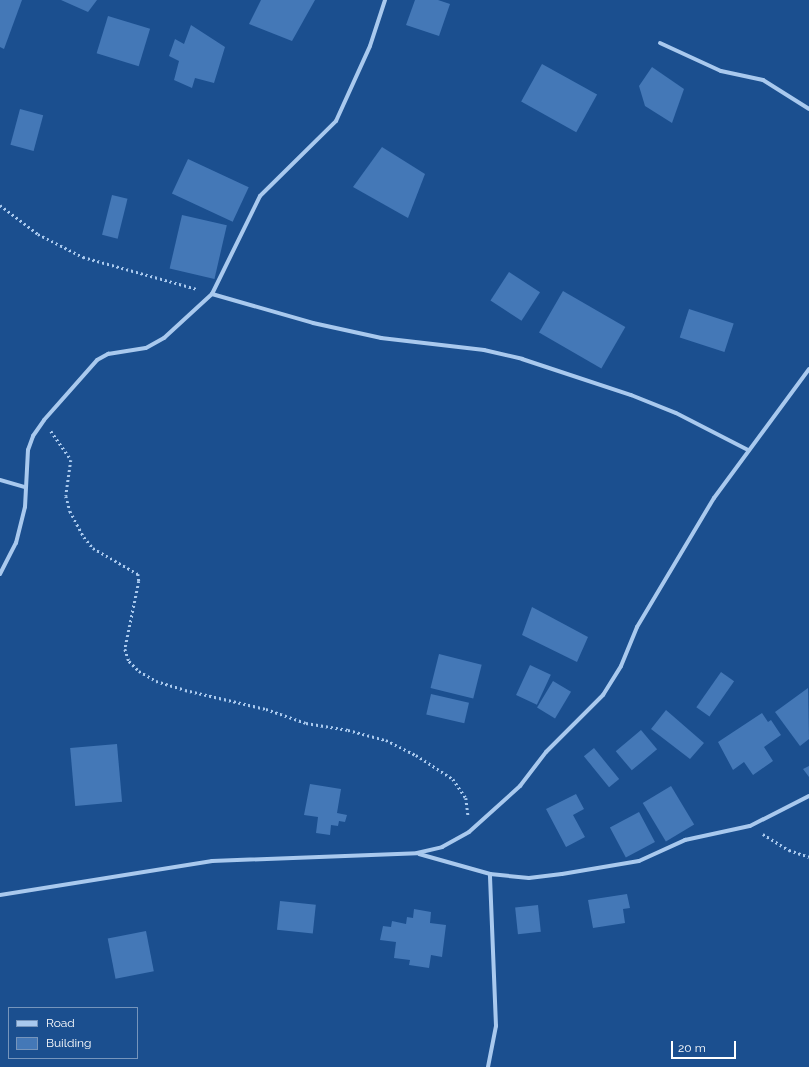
<!DOCTYPE html>
<html>
<head>
<meta charset="utf-8">
<style>
  body { margin:0 }
  #map { position:relative; width:809px; height:1067px; overflow:hidden; background:#1b4f8f; font-family:Raleway,sans-serif }
  div>[style] { position:absolute }
  .building>* { inset:0; background:#4478b7; transform-origin:0 0 }
  .path>* { height:2.5px; margin-top:-1.25px; transform-origin:0; background:repeating-linear-gradient(90deg,#a9c9ee 0 2px,transparent 0 5px) }
  .street>* { height:4px; margin:-2px; padding:0 2px; transform-origin:2px; border-radius:2px; background:#a9c9ee }
  span { translate:-50% -50%; white-space:nowrap; text-align:center; line-height:1.15; -webkit-text-stroke:4px #1b4f8f; paint-order:stroke }
  .legend { position:absolute; left:8px; top:1007px; width:130px; height:52px; box-sizing:border-box; background:#1b4f8f; border:1px solid #7695bc; margin:0; padding:5px 7px; list-style:none; font-size:12px; color:#fff }
  .legend li { display:flex; align-items:center; gap:8px; height:20px }
  .legend b { width:20px; border:1px solid #7695bc }
  .scale { position:absolute; left:671px; top:1041px; width:65px; height:18px; box-sizing:border-box; border:2px solid #fff; border-top:0; padding-left:5px; font-size:12px; line-height:14px; white-space:nowrap; color:#fff; -webkit-text-stroke:3px #1b4f8f; paint-order:stroke }
</style>
</head>
<body>
<div id="map">
  <div class="building">
    <div style="clip-path:polygon(0 0,22px 0,4px 49px,0 47px)"></div>
    <div style="clip-path:polygon(61px 0,97px 0,88px 12px)"></div>
    <div style="clip-path:polygon(261px 0,315px 0,292px 41px,249px 24px)"></div>
    <div style="clip-path:polygon(415px 0,438px 0,450px 4px,439px 36px,406px 25px)"></div>
    <div style="left:108px;top:16px;width:44px;height:39px;rotate:17deg"></div>
    <div style="clip-path:polygon(191px 25px,225px 47px,214px 83px,195px 78px,192px 88px,174px 80px,179px 61px,169px 56px,175px 39px,184px 44px)"></div>
    <div style="left:542px;top:64px;width:63px;height:43px;rotate:29deg"></div>
    <div style="clip-path:polygon(652px 67px,684px 89px,672px 123px,645px 106px,639px 86px)"></div>
    <div style="left:20px;top:109px;width:24px;height:37px;rotate:15deg"></div>
    <div style="clip-path:polygon(382px 147px,425px 174px,408px 218px,353px 187px)"></div>
    <div style="left:188px;top:159px;width:67px;height:38px;rotate:25deg"></div>
    <div style="left:112px;top:195px;width:16px;height:41px;rotate:14deg"></div>
    <div style="left:182px;top:215px;width:46px;height:55px;rotate:13deg"></div>
    <div style="left:509px;top:272px;width:37px;height:34px;rotate:33deg"></div>
    <div style="left:563px;top:291px;width:72px;height:48px;rotate:30deg"></div>
    <div style="left:689px;top:309px;width:47px;height:30px;rotate:18deg"></div>
    <div style="clip-path:polygon(532px 607px,588px 637px,577px 662px,522px 635px)"></div>
    <div style="left:439px;top:654px;width:44px;height:35px;rotate:14deg"></div>
    <div style="left:530px;top:665px;width:23px;height:33px;rotate:25deg"></div>
    <div style="left:721px;top:672px;width:16px;height:43px;rotate:35deg"></div>
    <div style="left:553px;top:681px;width:21px;height:31px;rotate:31deg"></div>
    <div style="clip-path:polygon(808px 688px,809px 739px,800px 746px,775px 712px)"></div>
    <div style="left:431px;top:694px;width:39px;height:21px;rotate:13deg"></div>
    <div style="clip-path:polygon(666px 710px,704px 743px,690px 759px,651px 729px)"></div>
    <div style="clip-path:polygon(762px 713px,768px 722px,771px 720px,781px 735px,764px 747px,773px 761px,753px 775px,744px 762px,733px 770px,718px 742px)"></div>
    <div style="left:641px;top:730px;width:25px;height:33px;rotate:50deg"></div>
    <div style="left:117px;top:744px;width:58px;height:47px;rotate:85deg"></div>
    <div style="left:594px;top:748px;width:40px;height:13px;rotate:51deg"></div>
    <div style="clip-path:polygon(809px 766px,809px 777px,803px 769px)"></div>
    <div style="clip-path:polygon(310px 784px,341px 789px,337px 813px,347px 815px,345px 822px,339px 821px,338px 826px,331px 825px,330px 835px,316px 833px,318px 817px,304px 815px)"></div>
    <div style="left:671px;top:786px;width:45px;height:33px;rotate:59deg"></div>
    <div style="clip-path:polygon(576px 794px,584px 809px,573px 815px,585px 837px,566px 847px,546px 809px)"></div>
    <div style="left:639px;top:812px;width:34px;height:33px;rotate:62deg"></div>
    <div style="clip-path:polygon(627px 894px,630px 908px,623px 909px,625px 923px,593px 928px,588px 900px)"></div>
    <div style="left:280px;top:901px;width:36px;height:29px;rotate:6deg"></div>
    <div style="left:538px;top:905px;width:27px;height:23px;rotate:84deg"></div>
    <div style="clip-path:polygon(414px 909px,431px 912px,430px 923px,446px 925px,442px 957px,431px 955px,429px 968px,409px 965px,410px 960px,394px 958px,396px 942px,380px 940px,383px 926px,391px 927px,392px 921px,406px 924px,407px 917px,413px 918px)"></div>
    <div style="left:146px;top:931px;width:41px;height:39px;rotate:79deg"></div>
  </div>
  <div class="path">
    <div style="left:0;top:205px;width:48px;rotate:37.3deg"></div>
    <div style="left:38px;top:234px;width:51px;rotate:27.1deg"></div>
    <div style="left:83px;top:257px;width:118px;rotate:15.7deg"></div>
    <div style="left:51px;top:431px;width:35px;rotate:55deg"></div>
    <div style="left:71px;top:460px;width:36px;rotate:98deg"></div>
    <div style="left:66px;top:496px;width:16px;rotate:75deg"></div>
    <div style="left:70px;top:511px;width:30px;rotate:62deg"></div>
    <div style="left:84px;top:537px;width:14px;rotate:51deg"></div>
    <div style="left:93px;top:548px;width:52px;rotate:30deg"></div>
    <div style="left:138px;top:574px;width:7px;rotate:82deg"></div>
    <div style="left:139px;top:581px;width:69px;rotate:101.6deg"></div>
    <div style="left:125px;top:649px;width:13px;rotate:72deg"></div>
    <div style="left:129px;top:661px;width:14px;rotate:45deg"></div>
    <div style="left:139px;top:671px;width:20px;rotate:30deg"></div>
    <div style="left:156px;top:681px;width:30px;rotate:17deg"></div>
    <div style="left:185px;top:690px;width:83px;rotate:13.2deg"></div>
    <div style="left:266px;top:709px;width:42px;rotate:19.3deg"></div>
    <div style="left:306px;top:723px;width:43px;rotate:9.5deg"></div>
    <div style="left:348px;top:730px;width:39px;rotate:15deg"></div>
    <div style="left:386px;top:740px;width:34px;rotate:27deg"></div>
    <div style="left:416px;top:755px;width:44px;rotate:33deg"></div>
    <div style="left:453px;top:779px;width:23px;rotate:56deg"></div>
    <div style="left:466px;top:798px;width:17px;rotate:83deg"></div>
    <div style="left:763px;top:834px;width:31px;rotate:32deg"></div>
    <div style="left:789px;top:850px;width:21px;rotate:19deg"></div>
  </div>
  <div class="street">
    <div style="left:660px;top:43px;width:67px;rotate:24.7deg"></div>
    <div style="left:721px;top:71px;width:43px;rotate:12.1deg"></div>
    <div style="left:763px;top:80px;width:54px;rotate:32.2deg"></div>
    <div style="left:212px;top:294px;width:105px;rotate:16deg"></div>
    <div style="left:313px;top:323px;width:70px;rotate:12.4deg"></div>
    <div style="left:381px;top:338px;width:104px;rotate:6.6deg"></div>
    <div style="left:484px;top:350px;width:39px;rotate:13deg"></div>
    <div style="left:522px;top:359px;width:115px;rotate:18.3deg"></div>
    <div style="left:631px;top:395px;width:48px;rotate:21.8deg"></div>
    <div style="left:676px;top:413px;width:81px;rotate:27.2deg"></div>
    <div style="left:0;top:480px;width:26px;rotate:16deg"></div>
    <div style="left:0;top:574px;width:35px;rotate:-63deg"></div>
    <div style="left:16px;top:543px;width:37px;rotate:-76deg"></div>
    <div style="left:25px;top:507px;width:57px;rotate:-87deg"></div>
    <div style="left:28px;top:450px;width:15px;rotate:-70deg"></div>
    <div style="left:33px;top:436px;width:19px;rotate:-55deg"></div>
    <div style="left:44px;top:420px;width:80px;rotate:-48.5deg"></div>
    <div style="left:97px;top:360px;width:13px;rotate:-29deg"></div>
    <div style="left:108px;top:354px;width:38px;rotate:-9deg"></div>
    <div style="left:146px;top:348px;width:21px;rotate:-29deg"></div>
    <div style="left:164px;top:338px;width:65px;rotate:-42.5deg"></div>
    <div style="left:212px;top:294px;width:109px;rotate:-63.9deg"></div>
    <div style="left:260px;top:196px;width:107px;rotate:-44.6deg"></div>
    <div style="left:336px;top:121px;width:82px;rotate:-65.6deg"></div>
    <div style="left:370px;top:46px;width:48px;rotate:-71.9deg"></div>
    <div style="left:419px;top:854px;width:74px;rotate:15.7deg"></div>
    <div style="left:490px;top:874px;width:39px;rotate:6deg"></div>
    <div style="left:529px;top:878px;width:33px;rotate:-7deg"></div>
    <div style="left:562px;top:874px;width:78px;rotate:-9.6deg"></div>
    <div style="left:639px;top:861px;width:51px;rotate:-24.5deg"></div>
    <div style="left:685px;top:840px;width:66px;rotate:-12.2deg"></div>
    <div style="left:750px;top:826px;width:66px;rotate:-27deg"></div>
    <div style="left:0;top:895px;width:215px;rotate:-9.1deg"></div>
    <div style="left:212px;top:861px;width:205px;rotate:-2.2deg"></div>
    <div style="left:417px;top:853px;width:26px;rotate:-13deg"></div>
    <div style="left:442px;top:847px;width:31px;rotate:-29deg"></div>
    <div style="left:469px;top:832px;width:69px;rotate:-42deg"></div>
    <div style="left:520px;top:786px;width:43px;rotate:-52.6deg"></div>
    <div style="left:546px;top:752px;width:81px;rotate:-45deg"></div>
    <div style="left:603px;top:695px;width:34px;rotate:-58deg"></div>
    <div style="left:621px;top:666px;width:42px;rotate:-67.7deg"></div>
    <div style="left:637px;top:627px;width:150px;rotate:-59.2deg"></div>
    <div style="left:714px;top:498px;width:160px;rotate:-53.6deg"></div>
    <div style="left:488px;top:1067px;width:42px;rotate:-79deg"></div>
    <div style="left:496px;top:1026px;width:152px;rotate:-92.3deg"></div>
  </div>
  <ul class="legend">
  <li><b style="height:5px;background:#a9c9ee"></b>Road</li>
  <li><b style="height:11px;background:#4478b7"></b>Building</li>
  </ul>
  <div class="scale">20 m</div>
</div>
</body>
</html>
